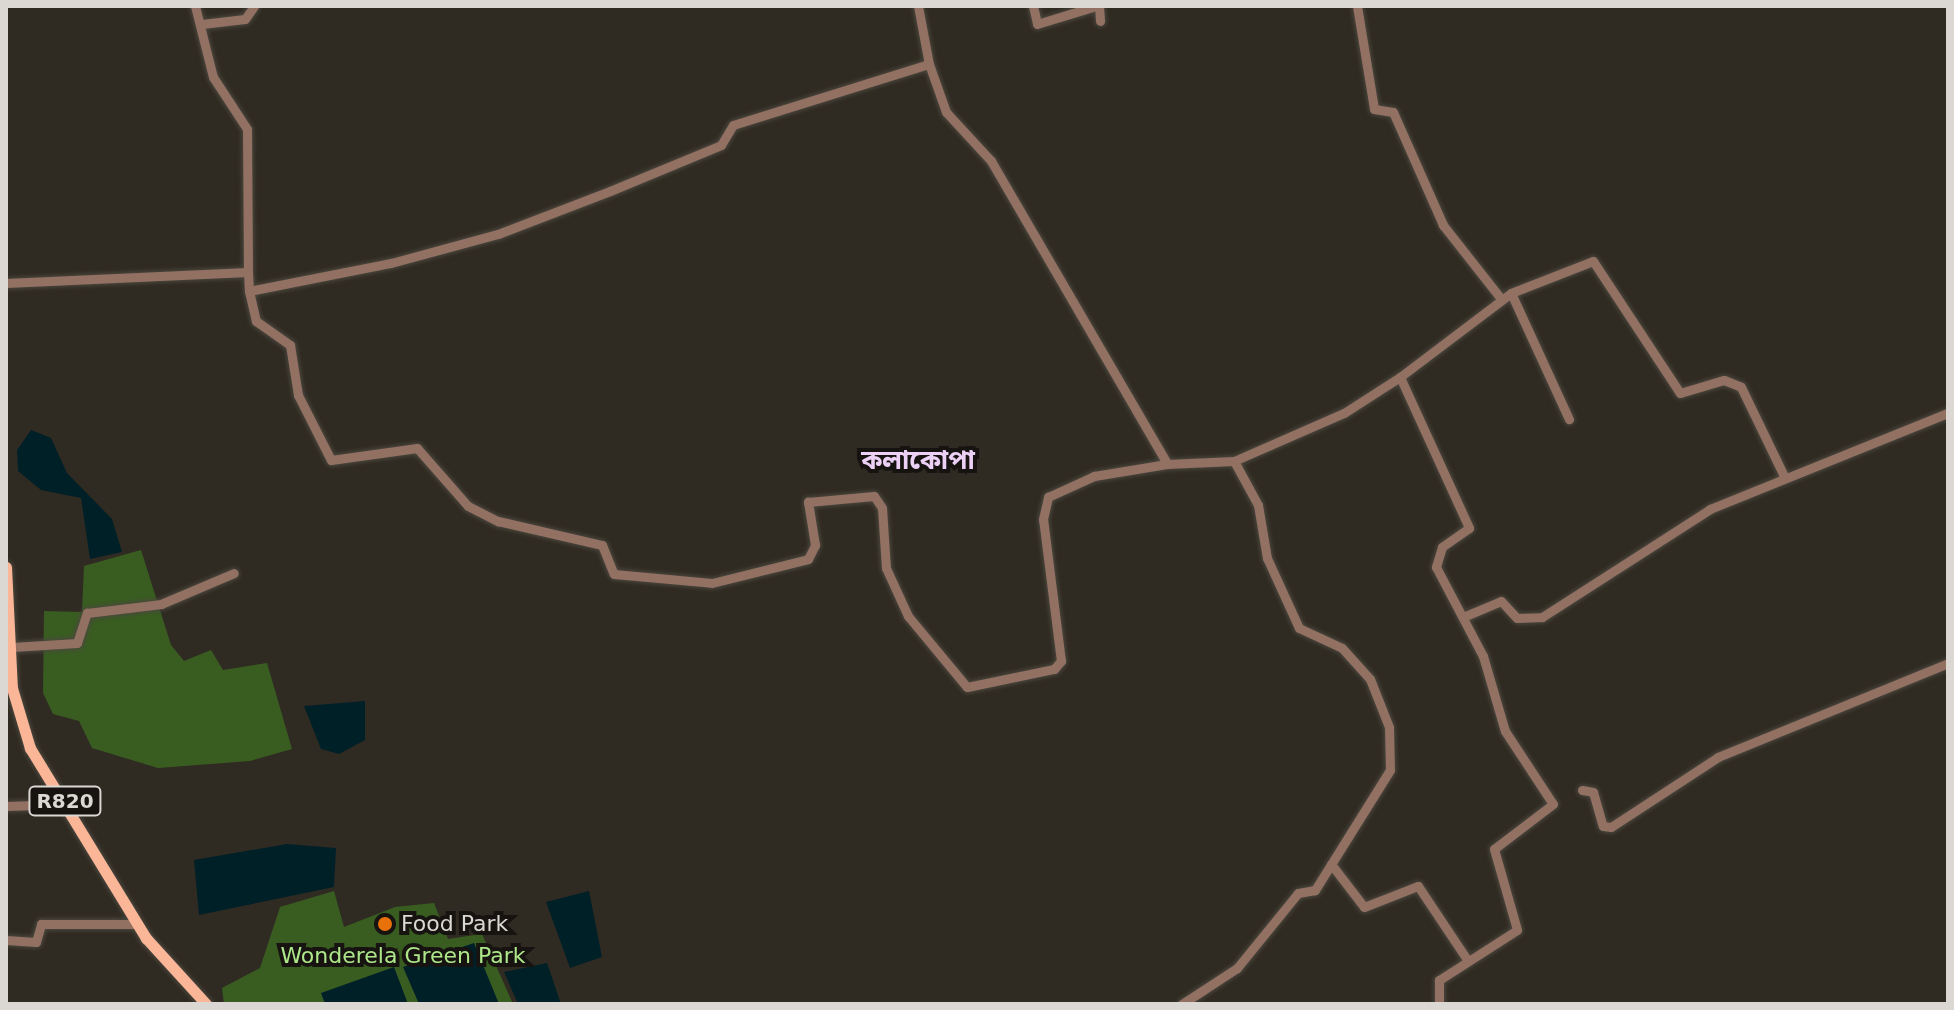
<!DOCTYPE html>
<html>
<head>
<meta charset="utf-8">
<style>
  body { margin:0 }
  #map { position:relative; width:1954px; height:1010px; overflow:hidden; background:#302b22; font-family:"DejaVu Sans","Noto Sans Bengali",sans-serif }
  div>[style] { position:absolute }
  .green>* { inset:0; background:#395d21 }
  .water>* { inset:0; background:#002028 }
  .roads { filter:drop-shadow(0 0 2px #4b473e) drop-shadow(0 0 2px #4b473e) }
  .minor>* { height:9px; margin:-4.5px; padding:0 4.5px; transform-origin:4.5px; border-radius:4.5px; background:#927163 }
  .major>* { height:11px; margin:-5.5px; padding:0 5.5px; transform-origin:5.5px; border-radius:5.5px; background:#fbb698 }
  .dots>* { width:22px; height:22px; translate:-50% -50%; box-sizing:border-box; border:4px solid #161310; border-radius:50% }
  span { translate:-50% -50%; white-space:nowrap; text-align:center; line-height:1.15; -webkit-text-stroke:8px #161310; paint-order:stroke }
  .shield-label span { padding:2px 6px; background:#161310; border:2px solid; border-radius:6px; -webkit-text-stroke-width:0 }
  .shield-label { font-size:20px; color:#dbd7d2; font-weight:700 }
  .poi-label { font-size:22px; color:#dbd7d2 }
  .left { translate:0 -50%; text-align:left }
  .park-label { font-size:22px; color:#ade78a }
  .quarter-label { font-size:26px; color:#ecd0f6; font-weight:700 }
  .frame { position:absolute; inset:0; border:8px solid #dbd7d2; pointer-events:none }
</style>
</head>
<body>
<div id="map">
  <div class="green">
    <div style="clip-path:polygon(141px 550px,171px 645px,184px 661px,211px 650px,223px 670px,267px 663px,292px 749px,250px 761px,158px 768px,92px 748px,79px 721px,53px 714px,43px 693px,44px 611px,82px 612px,84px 566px)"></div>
    <div style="clip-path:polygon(334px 891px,344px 927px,395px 907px,434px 903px,448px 939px,482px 934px,513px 1004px,224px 1004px,222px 988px,260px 968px,280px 907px)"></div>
  </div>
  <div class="water">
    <div style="clip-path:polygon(31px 430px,51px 438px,67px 473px,112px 519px,122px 552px,90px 559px,81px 498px,41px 490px,18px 471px,17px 450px)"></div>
    <div style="clip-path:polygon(365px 701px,365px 740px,339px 754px,321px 749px,304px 706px)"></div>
    <div style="clip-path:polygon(287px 844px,336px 848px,334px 887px,199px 915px,194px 860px)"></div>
    <div style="clip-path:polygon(589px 891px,602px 957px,570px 968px,546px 902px)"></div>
    <div style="clip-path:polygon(474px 943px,499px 1004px,419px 1004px,403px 967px)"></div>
    <div style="clip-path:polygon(547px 963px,561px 1004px,518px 1004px,504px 972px)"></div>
    <div style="clip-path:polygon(394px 967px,408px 1004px,325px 1004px,321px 993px)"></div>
  </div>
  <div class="roads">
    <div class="minor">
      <div style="left:195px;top:6px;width:73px;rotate:75.8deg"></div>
      <div style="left:213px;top:77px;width:62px;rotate:56.8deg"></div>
      <div style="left:247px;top:129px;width:143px;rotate:89.6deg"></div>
      <div style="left:918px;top:6px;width:59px;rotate:79.3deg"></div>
      <div style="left:1033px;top:6px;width:18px;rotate:77deg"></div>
      <div style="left:1037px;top:24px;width:62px;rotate:-17deg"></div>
      <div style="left:1099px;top:6px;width:15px;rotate:86deg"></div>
      <div style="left:1357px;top:6px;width:104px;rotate:80.6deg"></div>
      <div style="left:1374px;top:109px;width:19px;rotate:9deg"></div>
      <div style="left:1393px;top:112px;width:124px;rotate:66.1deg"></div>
      <div style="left:1443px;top:225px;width:95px;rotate:51.8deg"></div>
      <div style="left:202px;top:24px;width:43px;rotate:-6.6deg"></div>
      <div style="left:245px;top:19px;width:16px;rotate:-55deg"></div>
      <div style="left:6px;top:283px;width:242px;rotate:-2.6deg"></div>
      <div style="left:248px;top:272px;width:19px;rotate:87deg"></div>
      <div style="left:249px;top:291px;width:145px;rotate:-11.2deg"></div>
      <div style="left:391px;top:263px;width:111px;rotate:-15.2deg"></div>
      <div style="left:498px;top:234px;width:120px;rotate:-21deg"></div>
      <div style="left:610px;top:191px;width:120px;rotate:-22.5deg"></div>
      <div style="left:721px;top:145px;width:23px;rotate:-59deg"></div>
      <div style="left:733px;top:125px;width:205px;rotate:-17.3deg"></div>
      <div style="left:929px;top:64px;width:51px;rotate:70.5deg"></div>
      <div style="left:946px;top:112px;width:67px;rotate:47.4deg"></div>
      <div style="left:991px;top:161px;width:350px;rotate:59.8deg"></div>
      <div style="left:1167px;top:464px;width:67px;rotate:-2.6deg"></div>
      <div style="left:1234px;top:461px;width:50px;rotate:61.4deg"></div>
      <div style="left:1258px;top:505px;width:54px;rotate:80.4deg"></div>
      <div style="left:1267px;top:558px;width:77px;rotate:65.4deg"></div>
      <div style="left:1299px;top:628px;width:47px;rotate:24.9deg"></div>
      <div style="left:1342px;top:648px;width:42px;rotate:47.9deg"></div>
      <div style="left:1370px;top:679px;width:52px;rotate:68.4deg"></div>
      <div style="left:1389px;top:727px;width:43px;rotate:88.7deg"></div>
      <div style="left:1390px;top:770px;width:142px;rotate:122deg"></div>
      <div style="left:1315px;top:890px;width:17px;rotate:170deg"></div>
      <div style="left:1298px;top:893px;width:97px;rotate:129.1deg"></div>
      <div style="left:1237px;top:968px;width:66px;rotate:146.8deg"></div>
      <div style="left:249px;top:291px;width:31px;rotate:77deg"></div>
      <div style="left:256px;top:321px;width:42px;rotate:35.2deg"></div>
      <div style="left:290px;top:345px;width:51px;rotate:80.9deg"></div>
      <div style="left:298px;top:395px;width:73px;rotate:63.1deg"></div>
      <div style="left:331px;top:460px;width:87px;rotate:-7.9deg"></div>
      <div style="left:417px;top:448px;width:77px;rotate:48.7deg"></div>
      <div style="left:468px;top:506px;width:34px;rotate:27deg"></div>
      <div style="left:498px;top:521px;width:107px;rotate:13deg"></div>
      <div style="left:602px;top:545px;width:31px;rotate:68deg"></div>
      <div style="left:614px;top:574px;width:98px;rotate:5.2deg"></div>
      <div style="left:712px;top:583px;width:99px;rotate:-14deg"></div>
      <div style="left:808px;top:559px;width:16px;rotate:-63deg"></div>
      <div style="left:815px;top:545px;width:44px;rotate:-99.2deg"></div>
      <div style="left:808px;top:502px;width:66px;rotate:-5.2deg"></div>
      <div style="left:874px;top:496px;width:14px;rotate:56deg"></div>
      <div style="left:882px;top:508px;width:60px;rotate:86.2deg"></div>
      <div style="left:886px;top:568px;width:53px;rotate:65.4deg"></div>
      <div style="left:908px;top:616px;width:92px;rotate:50.3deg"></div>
      <div style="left:967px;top:687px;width:89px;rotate:-11.7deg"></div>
      <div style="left:1054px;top:669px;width:11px;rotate:-49deg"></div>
      <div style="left:1061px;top:661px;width:143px;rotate:-97.2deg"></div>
      <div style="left:1043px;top:519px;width:23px;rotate:-77deg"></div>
      <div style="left:1048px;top:497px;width:51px;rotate:-24.5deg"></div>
      <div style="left:1094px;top:476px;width:74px;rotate:-9.3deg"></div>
      <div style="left:1511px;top:293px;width:139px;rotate:65.3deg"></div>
      <div style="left:1400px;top:377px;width:139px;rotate:-37.1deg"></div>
      <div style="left:1511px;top:293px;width:88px;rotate:-21.3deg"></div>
      <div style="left:1593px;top:261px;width:158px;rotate:56.6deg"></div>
      <div style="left:1680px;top:393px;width:46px;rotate:-16.5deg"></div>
      <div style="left:1724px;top:380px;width:18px;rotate:22deg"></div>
      <div style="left:1741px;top:387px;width:99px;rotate:64.2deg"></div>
      <div style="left:1234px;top:461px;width:120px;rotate:-23.6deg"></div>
      <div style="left:1344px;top:413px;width:67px;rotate:-32.7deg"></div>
      <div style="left:1400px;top:377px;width:166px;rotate:65.4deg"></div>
      <div style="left:1469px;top:528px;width:33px;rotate:145deg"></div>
      <div style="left:1442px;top:547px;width:21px;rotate:107deg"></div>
      <div style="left:1436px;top:567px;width:101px;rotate:62.2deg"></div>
      <div style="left:1483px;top:656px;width:78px;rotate:73.7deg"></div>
      <div style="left:1505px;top:731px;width:87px;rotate:56.7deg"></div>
      <div style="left:1553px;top:804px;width:74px;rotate:142.7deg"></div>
      <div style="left:1494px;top:849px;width:84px;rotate:74.1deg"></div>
      <div style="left:1517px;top:930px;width:93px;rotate:147.3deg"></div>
      <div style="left:1439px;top:980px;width:24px;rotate:90deg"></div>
      <div style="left:1463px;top:617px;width:41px;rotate:-22.8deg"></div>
      <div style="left:1501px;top:601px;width:23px;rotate:47deg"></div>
      <div style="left:1517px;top:618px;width:25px;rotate:-2deg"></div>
      <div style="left:1542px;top:617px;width:200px;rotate:-32.7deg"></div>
      <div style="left:1710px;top:509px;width:257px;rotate:-22deg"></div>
      <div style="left:12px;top:647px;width:65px;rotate:-3.5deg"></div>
      <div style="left:77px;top:643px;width:32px;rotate:-72deg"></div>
      <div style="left:87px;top:613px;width:75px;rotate:-6.9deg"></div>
      <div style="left:161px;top:604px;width:79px;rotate:-23deg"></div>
      <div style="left:1582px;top:790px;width:11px;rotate:10deg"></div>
      <div style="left:1593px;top:792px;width:35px;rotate:74deg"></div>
      <div style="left:1603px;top:826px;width:8px;rotate:7deg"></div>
      <div style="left:1611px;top:827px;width:128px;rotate:-33.2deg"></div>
      <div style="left:1718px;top:757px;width:248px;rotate:-22.2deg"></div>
      <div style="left:6px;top:806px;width:61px;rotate:-1.9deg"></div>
      <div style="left:1331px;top:864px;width:54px;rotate:52.5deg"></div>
      <div style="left:1364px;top:907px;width:58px;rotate:-21.3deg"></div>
      <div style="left:1418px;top:886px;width:90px;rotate:56.3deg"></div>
      <div style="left:6px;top:940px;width:30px;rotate:4deg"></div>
      <div style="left:36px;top:942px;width:19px;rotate:-74deg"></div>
      <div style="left:41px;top:924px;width:96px"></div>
    </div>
    <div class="major">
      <div style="left:6px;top:567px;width:121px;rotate:87.2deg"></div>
      <div style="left:12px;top:688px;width:63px;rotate:73.3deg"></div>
      <div style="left:30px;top:748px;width:223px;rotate:58.6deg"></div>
      <div style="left:146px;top:938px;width:89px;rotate:47.7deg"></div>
    </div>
  </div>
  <div class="dots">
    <div style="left:385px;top:924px;background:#e8710a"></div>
  </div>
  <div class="shield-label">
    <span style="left:65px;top:801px">R820</span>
  </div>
  <div class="poi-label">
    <span class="left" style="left:401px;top:924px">Food Park</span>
  </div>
  <div class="park-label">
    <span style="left:403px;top:956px">Wonderela Green Park</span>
  </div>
  <div class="quarter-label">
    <span style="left:918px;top:461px">কলাকোপা</span>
  </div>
  <div class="frame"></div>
</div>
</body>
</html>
